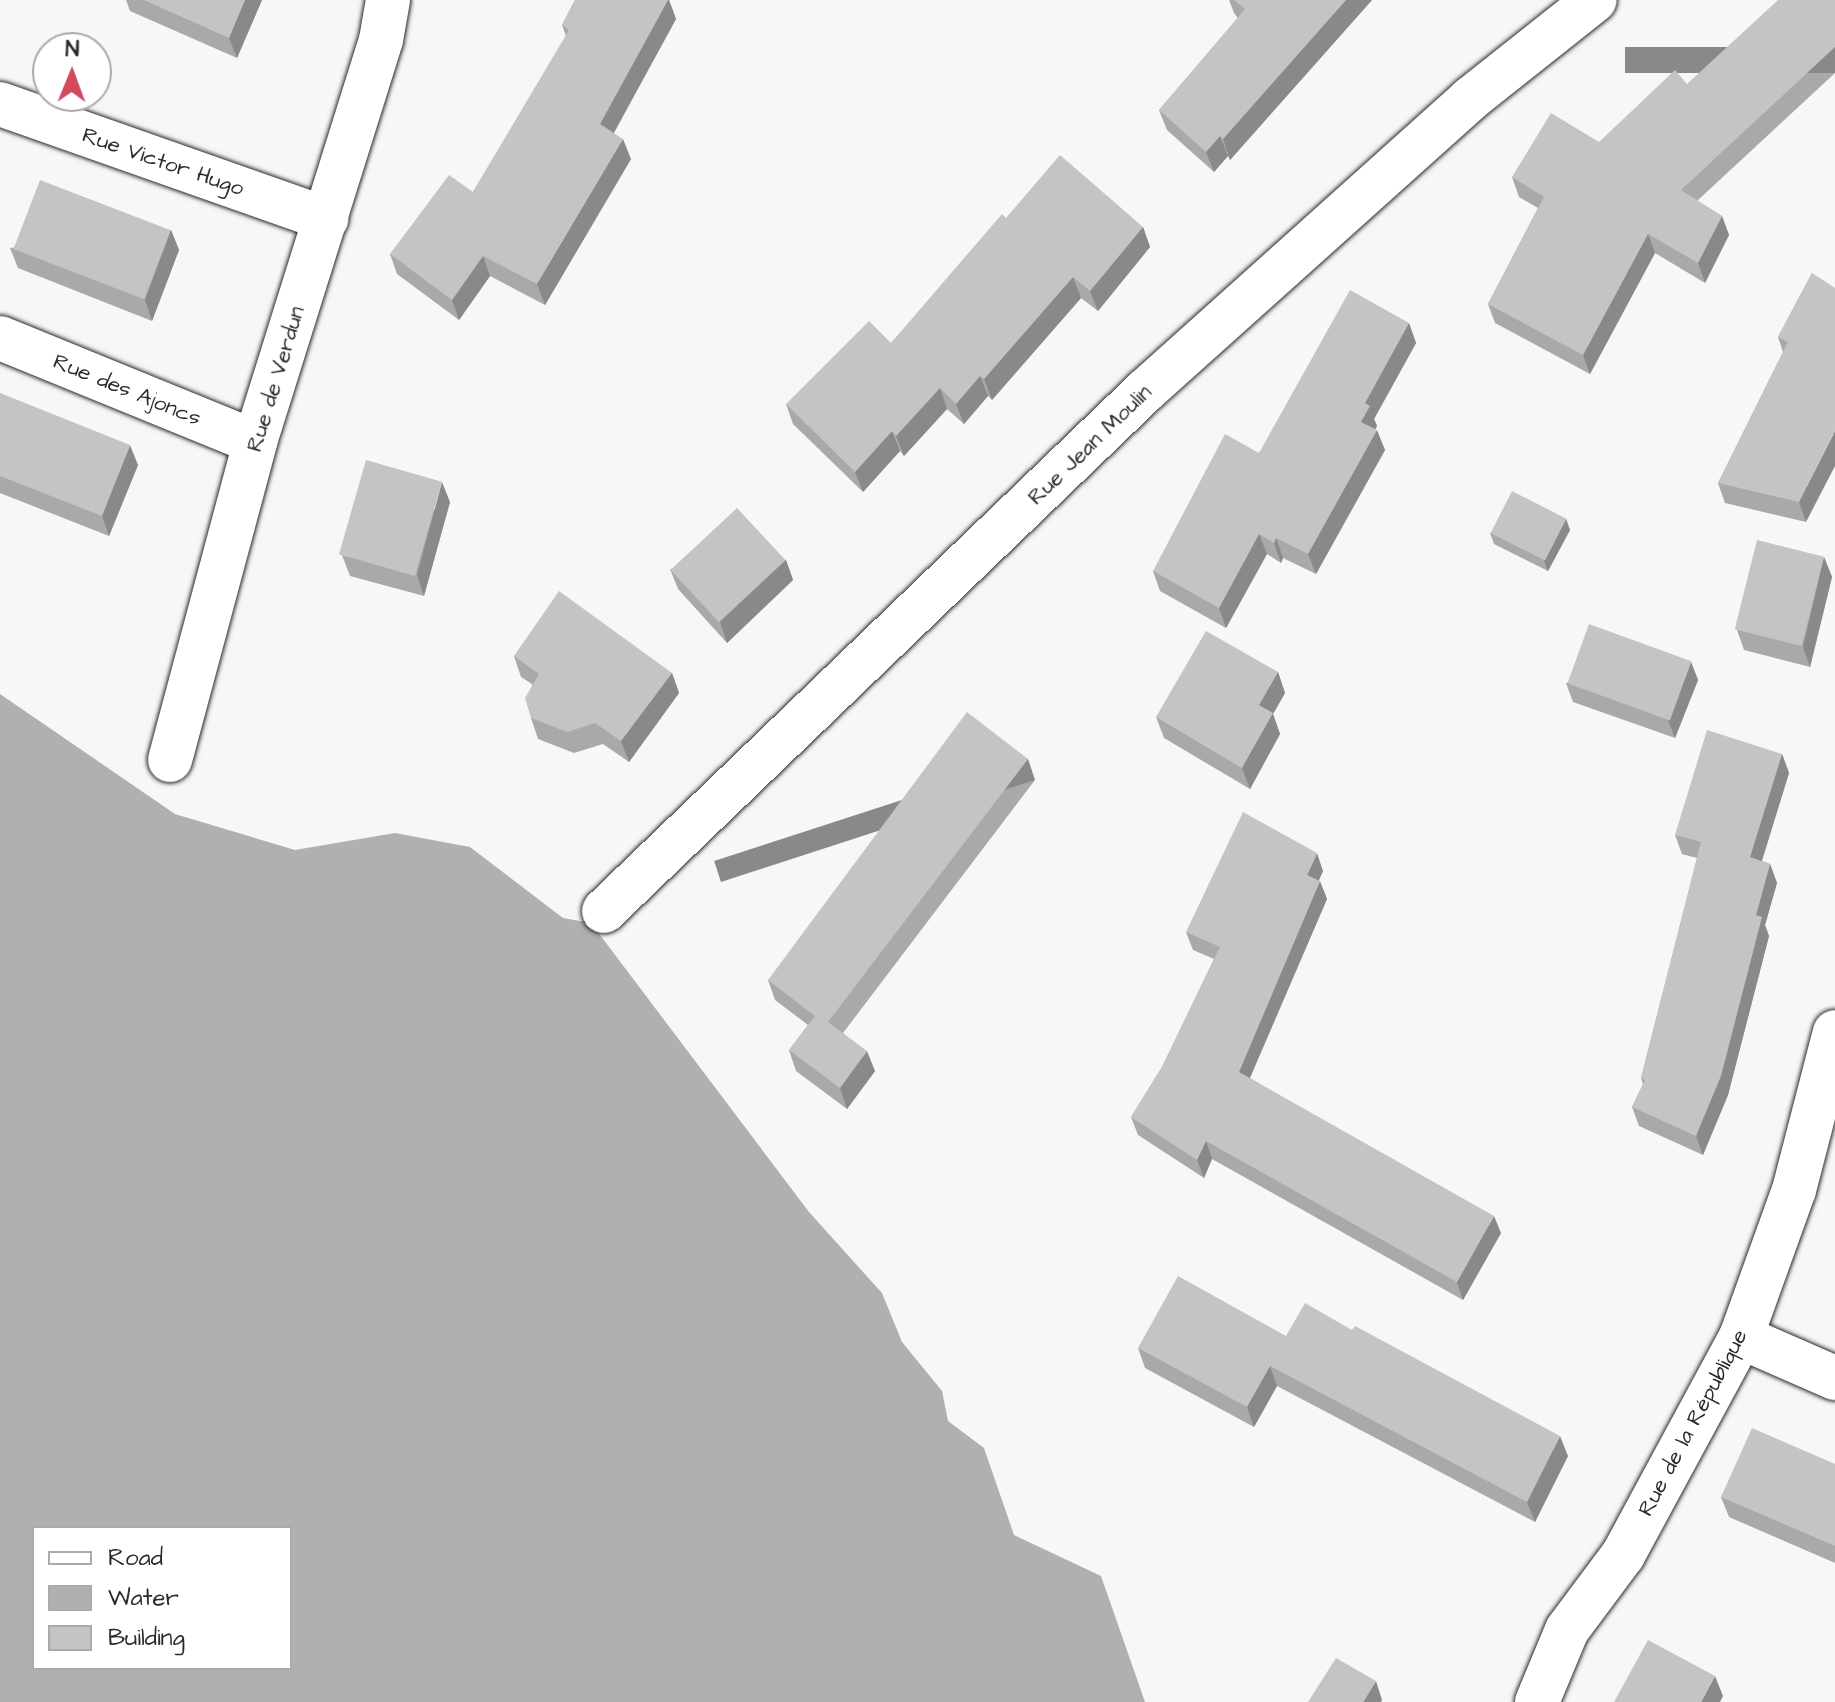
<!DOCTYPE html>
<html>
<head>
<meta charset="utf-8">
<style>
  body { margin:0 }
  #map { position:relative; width:1835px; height:1702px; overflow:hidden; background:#f7f7f7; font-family:"Architects Daughter",sans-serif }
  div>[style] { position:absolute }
  .water>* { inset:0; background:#b0b0b0 }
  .roads { filter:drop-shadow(0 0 2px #2b2b2b) drop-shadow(0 0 2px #2b2b2b) }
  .street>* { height:44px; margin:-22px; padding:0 22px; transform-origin:22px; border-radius:22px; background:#fff }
  .wall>* { inset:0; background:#a9a9a9 }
  .shaded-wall>* { inset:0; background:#898989; transform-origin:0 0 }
  .building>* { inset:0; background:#c4c4c4; transform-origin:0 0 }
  span { translate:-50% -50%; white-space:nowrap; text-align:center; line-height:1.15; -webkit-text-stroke:6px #fff; paint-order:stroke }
  .street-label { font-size:22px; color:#2b2b2b }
  .legend { position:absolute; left:32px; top:1526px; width:260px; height:144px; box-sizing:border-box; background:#fff; border:2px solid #aaa; margin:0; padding:10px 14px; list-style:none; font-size:24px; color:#2b2b2b }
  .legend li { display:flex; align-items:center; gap:16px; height:40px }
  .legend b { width:40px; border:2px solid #aaa }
  .north { position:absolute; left:32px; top:32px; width:80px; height:80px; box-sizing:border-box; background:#fff; border:2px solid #aaa; border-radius:50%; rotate:1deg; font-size:22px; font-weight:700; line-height:32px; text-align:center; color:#2b2b2b }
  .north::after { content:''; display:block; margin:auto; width:28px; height:36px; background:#d1495b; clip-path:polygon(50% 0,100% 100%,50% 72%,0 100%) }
</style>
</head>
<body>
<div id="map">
  <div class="water">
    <div style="clip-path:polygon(evenodd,0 694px,175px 814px,295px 850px,395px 833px,470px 847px,563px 918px,591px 923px,809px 1212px,882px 1293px,902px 1342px,942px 1391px,948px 1421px,984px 1448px,1014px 1535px,1101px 1576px,1145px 1702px,0 1702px,0 694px,34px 1528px,290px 1528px,290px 1668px,34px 1668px,34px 1528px)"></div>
  </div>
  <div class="roads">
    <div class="street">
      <div style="left:0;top:104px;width:346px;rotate:19.4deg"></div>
      <div style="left:0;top:338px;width:275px;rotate:22.2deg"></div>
      <div style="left:170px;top:760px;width:329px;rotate:-75deg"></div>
      <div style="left:255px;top:442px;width:421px;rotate:-72.6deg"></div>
      <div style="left:381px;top:40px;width:41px;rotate:-80.1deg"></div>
      <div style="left:604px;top:911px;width:750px;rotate:-43.87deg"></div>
      <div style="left:1145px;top:391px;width:437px;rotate:-41.9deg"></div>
      <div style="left:1470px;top:99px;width:159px;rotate:-38.4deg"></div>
      <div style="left:1741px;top:1337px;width:103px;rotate:23.6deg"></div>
      <div style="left:1537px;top:1702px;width:78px;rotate:-67.4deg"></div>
      <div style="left:1567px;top:1630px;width:94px;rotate:-53.3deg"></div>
      <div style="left:1623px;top:1555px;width:248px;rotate:-61.6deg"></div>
      <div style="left:1741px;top:1337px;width:156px;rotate:-70.2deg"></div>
      <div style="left:1794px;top:1190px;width:163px;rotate:-75.5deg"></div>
    </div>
  </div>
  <div class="wall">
    <div style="clip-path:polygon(126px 0,262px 0,237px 58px,130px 11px)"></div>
    <div style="clip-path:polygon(575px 0,669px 0,676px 19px,614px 133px,631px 159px,545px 305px,490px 276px,459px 320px,397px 274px,390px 254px,473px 192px,566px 36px,562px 25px)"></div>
    <div style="clip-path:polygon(1229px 0,1372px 0,1230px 160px,1228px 156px,1214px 172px,1167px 130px,1159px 110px,1238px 18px,1234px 13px)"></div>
    <div style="clip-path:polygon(1835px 0,1835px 73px,1697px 201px,1722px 216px,1729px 235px,1705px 283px,1655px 253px,1590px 374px,1495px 323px,1488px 304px,1538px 208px,1519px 197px,1512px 177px,1599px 142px)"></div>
    <div style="clip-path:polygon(1006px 218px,1143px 227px,1150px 247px,1098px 311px,1081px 298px,992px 400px,988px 396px,964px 424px,947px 409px,904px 456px,900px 451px,863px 492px,793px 424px,786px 404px,891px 343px)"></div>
    <div style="clip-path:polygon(171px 230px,179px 250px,152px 321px,18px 268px,10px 248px)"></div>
    <div style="clip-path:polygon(1812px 273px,1806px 522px,1725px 503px,1718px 483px,1783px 352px,1778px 337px)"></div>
    <div style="clip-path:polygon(1409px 323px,1416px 343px,1374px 419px,1377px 426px,1375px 429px,1385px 450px,1316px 574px,1283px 558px,1281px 563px,1267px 554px,1226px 628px,1160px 591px,1153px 571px,1259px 453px)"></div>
    <div style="clip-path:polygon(0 393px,138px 465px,109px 536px,0 493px)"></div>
    <div style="clip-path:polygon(450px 502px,424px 596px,350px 576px,342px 555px)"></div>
    <div style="clip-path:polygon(1566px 519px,1570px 530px,1548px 571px,1494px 544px,1490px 533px)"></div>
    <div style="clip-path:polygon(1824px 557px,1832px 577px,1810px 667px,1744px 650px,1737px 630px)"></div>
    <div style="clip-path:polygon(786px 560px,793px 580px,727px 643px,678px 589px,670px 569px)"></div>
    <div style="clip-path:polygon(514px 656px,672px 673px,679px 693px,629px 762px,603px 744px,574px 753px,538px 739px,531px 718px,532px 684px,521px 677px)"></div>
    <div style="clip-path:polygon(1691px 662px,1698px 680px,1675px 738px,1573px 702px,1566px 683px)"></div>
    <div style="clip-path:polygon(1278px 672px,1285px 693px,1273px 714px,1280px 734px,1250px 789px,1164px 738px,1156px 717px)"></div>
    <div style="clip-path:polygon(1782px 754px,1789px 773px,1762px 861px,1770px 864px,1777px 883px,1765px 925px,1769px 936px,1728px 1095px,1703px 1155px,1639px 1126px,1632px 1107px,1643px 1084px,1641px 1078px,1697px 858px,1682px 854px,1675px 835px)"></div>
    <div style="clip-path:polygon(1028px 759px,1035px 780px,843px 1033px,875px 1071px,847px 1109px,796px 1071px,789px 1050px,808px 1025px,775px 1000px,768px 980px)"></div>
    <div style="clip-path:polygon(1323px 871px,1319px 880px,1327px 899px,1250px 1078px,1501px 1233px,1463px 1300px,1212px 1159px,1204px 1178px,1138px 1135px,1131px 1117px,1162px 1067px,1214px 959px,1193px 950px,1186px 932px)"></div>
    <div style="clip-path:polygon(1286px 1336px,1568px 1456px,1535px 1522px,1277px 1386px,1254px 1427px,1145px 1368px,1138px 1348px)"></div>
    <div style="clip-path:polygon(1835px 1464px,1835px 1563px,1729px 1517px,1721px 1497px)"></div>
  </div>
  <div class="shaded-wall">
    <div style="clip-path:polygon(245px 0,262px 0,237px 58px,229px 38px)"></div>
    <div style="clip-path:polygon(668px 0,669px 0,676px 19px,607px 145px,600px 124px)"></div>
    <div style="clip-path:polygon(1346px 0,1372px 0,1230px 160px,1223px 139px)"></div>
    <div style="left:1835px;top:47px;width:26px;height:210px;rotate:90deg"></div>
    <div style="clip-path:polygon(1220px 136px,1228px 156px,1214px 172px,1206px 152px)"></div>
    <div style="clip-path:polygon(623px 139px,631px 159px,545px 305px,537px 284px)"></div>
    <div style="clip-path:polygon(1722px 216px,1729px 235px,1705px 283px,1698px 263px)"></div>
    <div style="clip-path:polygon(1143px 227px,1150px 247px,1098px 311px,1090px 291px)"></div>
    <div style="clip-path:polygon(171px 230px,179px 250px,152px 321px,145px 300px)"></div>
    <div style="clip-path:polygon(1648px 234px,1655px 253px,1590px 374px,1583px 355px)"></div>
    <div style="clip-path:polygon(483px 256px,490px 276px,459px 320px,452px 300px)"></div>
    <div style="clip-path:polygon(1073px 277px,1081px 298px,992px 400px,984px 379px)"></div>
    <div style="clip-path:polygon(1409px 323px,1416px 343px,1374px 419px,1377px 426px,1369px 442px,1361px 422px,1365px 403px)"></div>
    <div style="clip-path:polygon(980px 376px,988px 396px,964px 424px,956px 404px)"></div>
    <div style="clip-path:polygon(940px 388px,947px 409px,904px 456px,896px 436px)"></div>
    <div style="clip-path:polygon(1377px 430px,1385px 450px,1316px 574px,1308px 554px)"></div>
    <div style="clip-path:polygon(892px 431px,900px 451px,863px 492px,855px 472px)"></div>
    <div style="clip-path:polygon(1835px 431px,1835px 466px,1806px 522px,1799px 502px)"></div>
    <div style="clip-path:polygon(130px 445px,138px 465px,109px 536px,102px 516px)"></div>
    <div style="clip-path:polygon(442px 482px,450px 502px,424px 596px,417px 575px)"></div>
    <div style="clip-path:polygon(1566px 519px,1570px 530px,1548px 571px,1544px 561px)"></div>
    <div style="clip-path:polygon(1259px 534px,1267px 554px,1226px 628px,1219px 608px)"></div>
    <div style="clip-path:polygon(1276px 538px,1283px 558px,1281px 563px,1274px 543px)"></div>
    <div style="clip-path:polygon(1824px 557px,1832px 577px,1810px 667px,1803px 647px)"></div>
    <div style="clip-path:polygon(786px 560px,793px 580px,727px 643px,720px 622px)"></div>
    <div style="clip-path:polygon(1691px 662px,1698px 680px,1675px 738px,1668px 720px)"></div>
    <div style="clip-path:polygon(1278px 672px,1285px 693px,1273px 714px,1280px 734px,1250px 789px,1242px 768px,1259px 705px)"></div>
    <div style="clip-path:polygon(672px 673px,679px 693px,629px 762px,621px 741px)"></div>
    <div style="clip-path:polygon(1782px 754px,1789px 773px,1757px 876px,1750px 857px)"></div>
    <div style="left:1028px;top:759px;width:22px;height:330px;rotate:72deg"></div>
    <div style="clip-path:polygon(1317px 853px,1323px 871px,1313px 893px,1307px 875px)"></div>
    <div style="clip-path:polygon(1770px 864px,1777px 883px,1765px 925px,1769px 936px,1728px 1095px,1703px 1155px,1696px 1136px)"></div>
    <div style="clip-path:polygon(1320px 881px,1327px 899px,1245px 1089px,1239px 1072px)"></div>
    <div style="clip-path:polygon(867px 1051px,875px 1071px,847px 1109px,840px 1088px)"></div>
    <div style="clip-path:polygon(1206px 1141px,1212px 1159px,1204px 1178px,1197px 1160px)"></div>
    <div style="clip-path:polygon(1494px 1216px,1501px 1233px,1463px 1300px,1457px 1282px)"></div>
    <div style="clip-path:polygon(1270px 1366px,1277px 1386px,1254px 1427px,1247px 1407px)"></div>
    <div style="clip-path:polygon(1560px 1436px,1568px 1456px,1535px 1522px,1527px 1502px)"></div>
    <div style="clip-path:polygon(1715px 1676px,1723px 1696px,1720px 1702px,1701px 1702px)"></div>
    <div style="clip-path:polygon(1376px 1681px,1382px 1700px,1381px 1702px,1363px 1702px)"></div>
  </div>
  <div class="building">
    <div style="clip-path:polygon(144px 0,245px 0,229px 38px)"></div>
    <div style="clip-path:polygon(575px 0,668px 0,600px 124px,623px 139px,537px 284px,483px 256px,452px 300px,390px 254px,449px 175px,473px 192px,569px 30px,562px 25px)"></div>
    <div style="clip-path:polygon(1234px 0,1346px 0,1223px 139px,1220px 136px,1206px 152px,1159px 110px,1245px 9px)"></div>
    <div style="clip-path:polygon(1778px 0,1835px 0,1835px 47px,1681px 190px,1722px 216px,1698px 263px,1648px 234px,1583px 355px,1488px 304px,1544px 197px,1512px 177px,1551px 113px,1599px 142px,1675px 70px,1687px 84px)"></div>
    <div style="clip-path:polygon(1060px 155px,1143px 227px,1090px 291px,1073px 277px,984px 379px,980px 376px,956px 404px,940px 388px,896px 436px,892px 431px,855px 472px,786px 404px,869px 321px,891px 343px,1002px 214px,1006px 218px)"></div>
    <div style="left:40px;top:180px;width:140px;height:74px;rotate:21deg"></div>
    <div style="clip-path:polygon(1812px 273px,1835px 288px,1835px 431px,1799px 502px,1718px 483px,1788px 342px,1778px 337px)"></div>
    <div style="clip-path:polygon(1350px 290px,1409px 323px,1365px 403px,1370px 406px,1361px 422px,1377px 430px,1308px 554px,1276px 538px,1274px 543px,1259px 534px,1219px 608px,1153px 571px,1225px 434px,1259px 453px)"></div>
    <div style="clip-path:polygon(0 393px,130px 445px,102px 516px,0 476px)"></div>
    <div style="left:366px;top:460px;width:79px;height:98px;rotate:16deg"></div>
    <div style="left:1512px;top:491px;width:61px;height:47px;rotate:27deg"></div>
    <div style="left:737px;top:508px;width:71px;height:91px;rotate:47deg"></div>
    <div style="left:1757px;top:540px;width:69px;height:92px;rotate:14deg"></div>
    <div style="clip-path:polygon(559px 591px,672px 673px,621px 741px,595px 723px,567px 732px,531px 718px,525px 698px,539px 674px,514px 656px)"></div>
    <div style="left:1589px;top:624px;width:109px;height:63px;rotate:20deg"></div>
    <div style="clip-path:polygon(1206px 631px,1278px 672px,1259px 705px,1273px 713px,1242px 768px,1156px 717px)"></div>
    <div style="clip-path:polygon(967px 712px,1028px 759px,828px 1022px,867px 1051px,840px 1088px,789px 1050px,815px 1016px,768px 980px)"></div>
    <div style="clip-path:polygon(1707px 730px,1782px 754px,1750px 857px,1770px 864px,1756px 915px,1762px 917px,1721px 1076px,1696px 1136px,1632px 1107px,1645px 1080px,1641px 1078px,1701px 842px,1675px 835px)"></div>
    <div style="clip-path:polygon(1243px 812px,1317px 853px,1307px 875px,1320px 881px,1239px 1072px,1494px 1216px,1457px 1282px,1206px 1141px,1197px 1160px,1131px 1117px,1162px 1067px,1220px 947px,1186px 932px)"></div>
    <div style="clip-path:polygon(1178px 1276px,1286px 1336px,1305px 1303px,1352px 1330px,1355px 1326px,1560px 1436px,1527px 1502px,1270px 1366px,1247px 1407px,1138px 1348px)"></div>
    <div style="clip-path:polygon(1752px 1428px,1835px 1464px,1835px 1546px,1721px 1497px)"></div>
    <div style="clip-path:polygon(1648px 1640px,1715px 1676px,1701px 1702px,1614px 1702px)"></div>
    <div style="clip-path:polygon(1336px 1658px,1376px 1681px,1363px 1702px,1308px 1702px)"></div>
  </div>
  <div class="street-label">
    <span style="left:163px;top:162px;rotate:19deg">Rue Victor Hugo</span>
    <span style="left:276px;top:379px;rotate:-73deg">Rue de Verdun</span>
    <span style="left:127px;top:390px;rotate:22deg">Rue des Ajoncs</span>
    <span style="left:1090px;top:445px;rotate:-44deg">Rue Jean Moulin</span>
    <span style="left:1693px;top:1423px;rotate:-62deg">Rue de la République</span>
  </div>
  <ul class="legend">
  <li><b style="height:10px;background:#fff"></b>Road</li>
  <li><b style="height:22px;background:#b0b0b0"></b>Water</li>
  <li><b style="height:22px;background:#c4c4c4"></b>Building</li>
  </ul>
  <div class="north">N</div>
</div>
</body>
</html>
